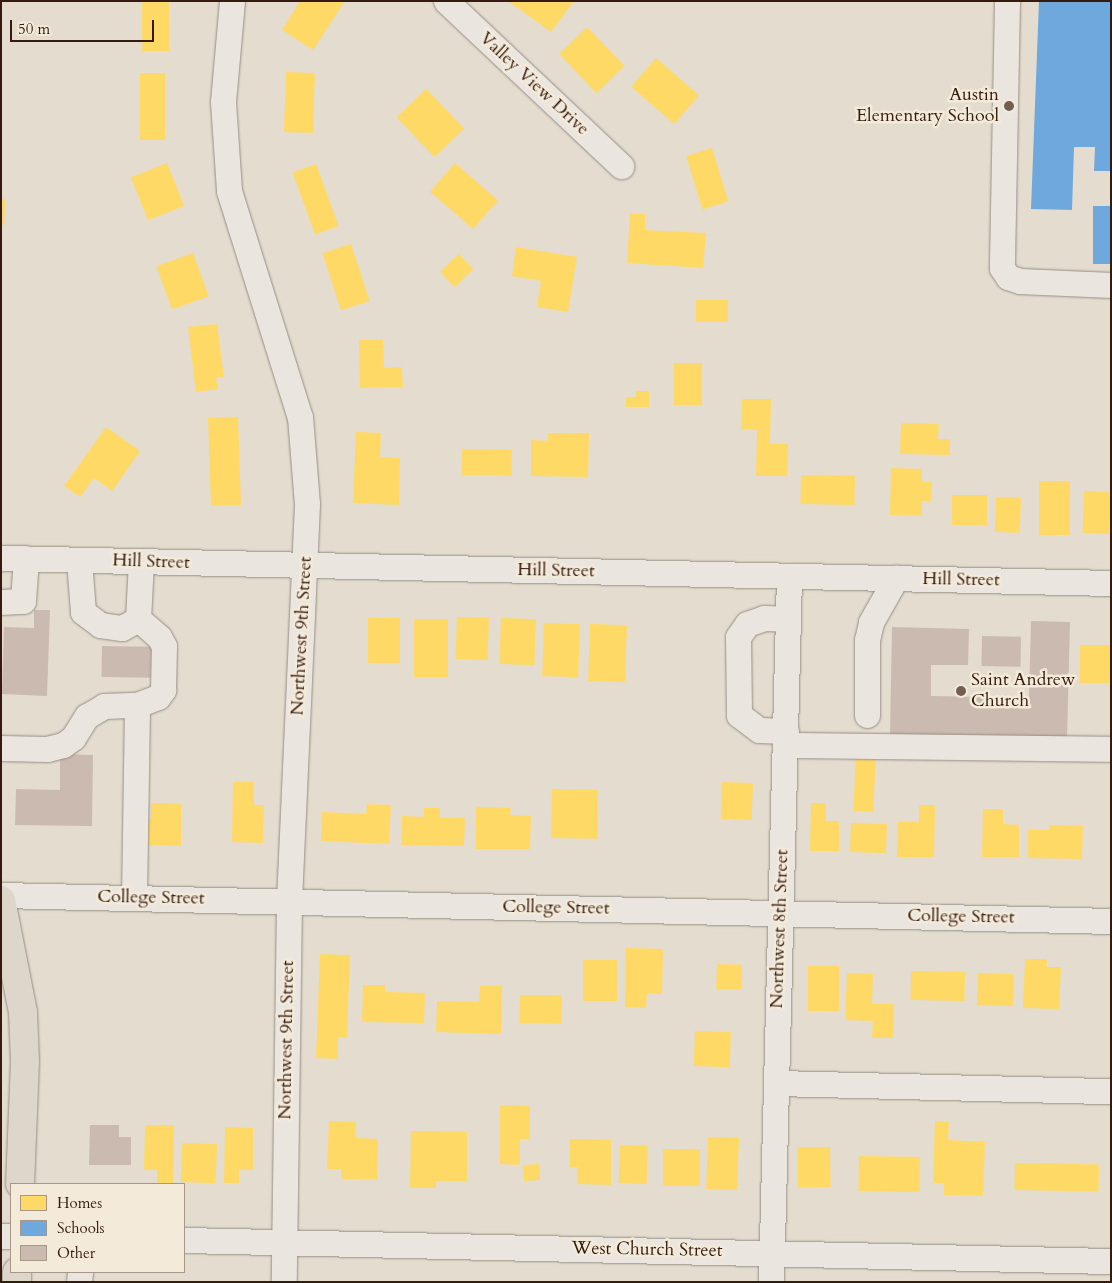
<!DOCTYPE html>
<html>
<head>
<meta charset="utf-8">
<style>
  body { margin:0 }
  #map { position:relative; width:1112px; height:1283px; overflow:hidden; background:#e4dcce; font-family:Cardo,serif }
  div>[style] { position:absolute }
  .homes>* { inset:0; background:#ffd966; transform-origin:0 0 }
  .schools>* { inset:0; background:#6fa8dc; transform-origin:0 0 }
  .building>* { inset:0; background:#cbbaaf; transform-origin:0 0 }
  .roads { filter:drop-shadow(0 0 1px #968e85) drop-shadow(0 0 1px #968e85) }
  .minor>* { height:25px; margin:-12.5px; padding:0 12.5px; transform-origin:12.5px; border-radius:12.5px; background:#eae6df }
  .major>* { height:28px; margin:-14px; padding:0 14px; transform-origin:14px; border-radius:14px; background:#ddd6ca }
  .dots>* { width:14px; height:14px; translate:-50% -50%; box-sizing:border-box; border:2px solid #f3eada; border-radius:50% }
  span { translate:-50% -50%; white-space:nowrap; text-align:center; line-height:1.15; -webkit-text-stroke:5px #f3eada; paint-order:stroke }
  .street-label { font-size:18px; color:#341a0f }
  .poi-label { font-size:18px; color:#341a0f }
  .right { translate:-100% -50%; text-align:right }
  .left { translate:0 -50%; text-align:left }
  .frame { position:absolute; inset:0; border:2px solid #341a0f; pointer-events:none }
  .legend { position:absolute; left:10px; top:1183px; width:175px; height:90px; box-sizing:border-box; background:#f3eada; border:1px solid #a79789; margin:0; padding:6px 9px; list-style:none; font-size:15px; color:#341a0f }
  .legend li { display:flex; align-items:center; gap:10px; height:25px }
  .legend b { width:25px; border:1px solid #a79789 }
  .scale { position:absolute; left:10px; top:20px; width:144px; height:22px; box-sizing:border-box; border:2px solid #341a0f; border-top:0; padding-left:6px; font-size:15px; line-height:18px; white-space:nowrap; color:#341a0f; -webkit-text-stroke:4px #f3eada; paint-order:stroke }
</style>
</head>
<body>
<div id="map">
  <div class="homes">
    <div style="left:142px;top:1px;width:27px;height:50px"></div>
    <div style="clip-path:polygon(300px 1px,345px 1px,313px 50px,282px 30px)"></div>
    <div style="clip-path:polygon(508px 1px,574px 1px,551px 32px)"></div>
    <div style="left:587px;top:27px;width:54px;height:39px;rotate:46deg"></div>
    <div style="left:656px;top:58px;width:57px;height:38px;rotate:41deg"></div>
    <div style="left:286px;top:72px;width:29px;height:60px;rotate:2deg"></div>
    <div style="left:140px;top:73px;width:25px;height:67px"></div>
    <div style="left:426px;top:89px;width:55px;height:41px;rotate:46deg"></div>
    <div style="left:712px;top:148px;width:56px;height:27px;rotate:73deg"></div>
    <div style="left:167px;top:163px;width:46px;height:39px;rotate:68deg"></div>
    <div style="left:455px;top:163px;width:57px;height:38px;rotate:41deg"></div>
    <div style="left:316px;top:164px;width:66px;height:25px;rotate:70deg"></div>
    <div style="clip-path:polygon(1px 199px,5px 199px,4px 225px,1px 225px)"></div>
    <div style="clip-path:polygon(630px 214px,645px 214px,645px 230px,706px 233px,703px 268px,627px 263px)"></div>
    <div style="left:351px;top:244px;width:60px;height:30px;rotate:72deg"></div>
    <div style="clip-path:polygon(516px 247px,577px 257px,568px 312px,537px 307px,541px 281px,512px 276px)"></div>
    <div style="left:193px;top:253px;width:46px;height:39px;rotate:70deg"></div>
    <div style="left:459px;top:254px;width:21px;height:26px;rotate:47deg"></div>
    <div style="left:696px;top:300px;width:32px;height:22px"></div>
    <div style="clip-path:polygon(217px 324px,224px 377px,216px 378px,218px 389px,196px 392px,188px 327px)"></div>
    <div style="clip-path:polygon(359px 340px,383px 340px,384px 368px,402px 367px,403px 387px,360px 388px)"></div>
    <div style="left:674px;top:363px;width:28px;height:42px"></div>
    <div style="clip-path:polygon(636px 391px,649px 391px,649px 407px,626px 407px,626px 397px,636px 397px)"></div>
    <div style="clip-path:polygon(742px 399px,771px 399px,770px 444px,788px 444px,787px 476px,756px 476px,757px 430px,741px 429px)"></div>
    <div style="left:238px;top:417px;width:88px;height:30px;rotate:88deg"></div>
    <div style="clip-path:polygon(901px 423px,939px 424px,938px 439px,950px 439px,950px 455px,900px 454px)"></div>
    <div style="clip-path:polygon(106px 427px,140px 451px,112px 491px,94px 478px,80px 497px,64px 486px)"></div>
    <div style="clip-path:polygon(356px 432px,381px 433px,380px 457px,400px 458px,399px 505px,353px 503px)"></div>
    <div style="clip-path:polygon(548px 433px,589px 433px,588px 477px,531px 476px,531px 440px,548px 441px)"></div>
    <div style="left:462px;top:449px;width:50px;height:26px;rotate:1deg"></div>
    <div style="clip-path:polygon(891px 468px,922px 469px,922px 482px,932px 482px,931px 501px,922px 501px,922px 516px,890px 515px)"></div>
    <div style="left:801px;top:475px;width:54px;height:29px;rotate:1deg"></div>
    <div style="left:1039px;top:481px;width:31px;height:54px"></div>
    <div style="left:1084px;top:491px;width:27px;height:42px;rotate:2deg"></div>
    <div style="left:952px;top:495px;width:35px;height:30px"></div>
    <div style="left:996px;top:497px;width:25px;height:35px;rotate:2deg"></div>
    <div style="left:457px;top:617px;width:32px;height:42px;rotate:2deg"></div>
    <div style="left:368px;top:618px;width:32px;height:45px"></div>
    <div style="left:501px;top:618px;width:35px;height:46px;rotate:2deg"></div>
    <div style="left:414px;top:619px;width:34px;height:58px"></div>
    <div style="left:544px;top:623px;width:36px;height:53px;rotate:2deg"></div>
    <div style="left:590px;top:624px;width:37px;height:57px;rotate:2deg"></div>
    <div style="left:1080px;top:645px;width:31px;height:38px"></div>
    <div style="left:856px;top:756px;width:20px;height:55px;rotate:3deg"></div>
    <div style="clip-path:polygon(233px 782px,254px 782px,254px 805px,264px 805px,263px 843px,232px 842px)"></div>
    <div style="left:722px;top:782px;width:31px;height:37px;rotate:2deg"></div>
    <div style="left:552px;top:789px;width:46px;height:49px;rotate:1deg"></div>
    <div style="clip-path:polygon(151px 803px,181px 804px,181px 846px,142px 845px,143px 818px,151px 819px)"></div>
    <div style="clip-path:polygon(811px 803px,826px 803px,826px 821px,839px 821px,839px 851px,810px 851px)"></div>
    <div style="clip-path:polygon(367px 804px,391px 805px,389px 844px,321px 841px,322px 812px,366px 814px)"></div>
    <div style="clip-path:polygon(919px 805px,935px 805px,934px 857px,897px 857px,898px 822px,919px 822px)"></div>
    <div style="clip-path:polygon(476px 807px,511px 808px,510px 815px,531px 816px,530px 849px,476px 849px)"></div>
    <div style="clip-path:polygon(424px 808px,440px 808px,440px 818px,465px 818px,464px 846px,401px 845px,402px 816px,424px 817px)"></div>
    <div style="clip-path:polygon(983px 809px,1003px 809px,1003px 824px,1019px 825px,1019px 857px,982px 857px)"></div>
    <div style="left:851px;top:823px;width:36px;height:29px;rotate:2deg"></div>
    <div style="clip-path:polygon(1049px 825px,1083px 826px,1082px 859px,1028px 858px,1028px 830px,1049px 830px)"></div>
    <div style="clip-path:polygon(626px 948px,663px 949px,662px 994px,647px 993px,646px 1008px,625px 1007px)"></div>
    <div style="clip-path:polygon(320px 954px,350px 955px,347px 1038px,338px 1037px,338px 1059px,316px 1058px)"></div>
    <div style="clip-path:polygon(1025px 959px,1047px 959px,1047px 967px,1061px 967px,1059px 1009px,1023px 1008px)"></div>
    <div style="left:583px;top:960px;width:34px;height:41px"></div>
    <div style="left:717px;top:964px;width:25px;height:25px;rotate:2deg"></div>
    <div style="left:808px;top:966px;width:31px;height:45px"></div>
    <div style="left:911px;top:971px;width:54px;height:29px;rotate:1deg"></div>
    <div style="clip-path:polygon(847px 973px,873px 974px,872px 1004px,894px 1004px,893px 1038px,872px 1038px,873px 1021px,845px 1020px)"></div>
    <div style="left:978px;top:973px;width:36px;height:32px;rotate:2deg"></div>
    <div style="clip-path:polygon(363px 985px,385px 985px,385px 992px,425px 993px,424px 1023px,362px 1022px)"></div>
    <div style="clip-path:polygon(480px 986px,502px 986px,501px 1034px,436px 1032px,437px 1001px,479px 1002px)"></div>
    <div style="left:520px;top:995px;width:42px;height:28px;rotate:1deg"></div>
    <div style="left:695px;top:1031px;width:36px;height:35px;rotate:2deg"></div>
    <div style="clip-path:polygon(500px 1105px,530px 1106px,530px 1139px,520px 1139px,520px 1165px,500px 1164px)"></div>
    <div style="clip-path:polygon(329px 1121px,356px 1122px,356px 1138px,378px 1139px,377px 1180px,341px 1179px,341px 1169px,327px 1169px)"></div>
    <div style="clip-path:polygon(935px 1121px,949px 1122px,948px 1140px,985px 1142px,983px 1196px,944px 1195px,944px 1183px,933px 1183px)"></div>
    <div style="clip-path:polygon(145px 1125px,174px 1125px,173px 1183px,157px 1183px,157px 1170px,144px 1170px)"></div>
    <div style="clip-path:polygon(225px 1127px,253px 1128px,253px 1170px,239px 1170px,239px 1183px,224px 1183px)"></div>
    <div style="clip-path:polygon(411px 1131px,467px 1132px,467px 1181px,436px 1181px,436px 1188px,410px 1188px)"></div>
    <div style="left:708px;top:1137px;width:31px;height:52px;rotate:2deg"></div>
    <div style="clip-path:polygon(570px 1139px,611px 1140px,611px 1185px,577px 1184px,577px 1167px,570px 1167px)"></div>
    <div style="left:182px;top:1143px;width:35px;height:39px;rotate:2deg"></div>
    <div style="left:620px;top:1145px;width:28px;height:38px;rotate:2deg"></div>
    <div style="left:830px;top:1147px;width:40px;height:33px;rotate:89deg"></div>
    <div style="left:663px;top:1149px;width:37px;height:37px"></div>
    <div style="left:859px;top:1156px;width:61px;height:35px;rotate:1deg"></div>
    <div style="left:1015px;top:1163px;width:84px;height:27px;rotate:1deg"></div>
    <div style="left:539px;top:1164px;width:16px;height:16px;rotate:86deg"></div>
  </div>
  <div class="schools">
    <div style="clip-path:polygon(1039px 1px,1111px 1px,1111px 171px,1094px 171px,1095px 147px,1074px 147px,1072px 210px,1031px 209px)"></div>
    <div style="left:1093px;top:206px;width:18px;height:58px"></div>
  </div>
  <div class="building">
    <div style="clip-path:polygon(34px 610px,50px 610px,47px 696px,2px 694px,4px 627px,34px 628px)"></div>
    <div style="clip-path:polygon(1031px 621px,1070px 622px,1067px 739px,890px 735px,892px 627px,969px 629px,968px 665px,931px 665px,931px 696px,1029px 698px)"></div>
    <div style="left:982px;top:636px;width:39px;height:30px;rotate:1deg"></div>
    <div style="left:102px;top:646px;width:49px;height:31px;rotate:1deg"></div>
    <div style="clip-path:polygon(60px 754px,93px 755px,92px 826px,15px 825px,16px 789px,60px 790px)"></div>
    <div style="clip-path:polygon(90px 1125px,119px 1125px,119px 1137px,131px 1137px,131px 1165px,89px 1165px)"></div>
  </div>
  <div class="roads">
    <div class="minor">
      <div style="left:232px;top:1px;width:101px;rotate:95.1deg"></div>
      <div style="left:223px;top:102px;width:89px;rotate:86.1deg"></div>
      <div style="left:229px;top:191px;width:237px;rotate:72.6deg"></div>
      <div style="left:300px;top:417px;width:87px;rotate:85.4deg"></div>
      <div style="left:307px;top:504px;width:398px;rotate:92.6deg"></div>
      <div style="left:289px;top:902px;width:380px;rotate:90.8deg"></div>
      <div style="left:446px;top:1px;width:241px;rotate:43.3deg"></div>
      <div style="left:1007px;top:1px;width:267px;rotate:91.1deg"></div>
      <div style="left:1002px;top:268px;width:11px;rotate:56deg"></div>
      <div style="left:1008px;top:277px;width:13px;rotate:18deg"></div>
      <div style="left:1020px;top:281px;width:91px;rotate:2.5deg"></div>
      <div style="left:1px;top:558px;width:1110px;rotate:1.29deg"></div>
      <div style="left:79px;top:560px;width:52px;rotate:85.6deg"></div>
      <div style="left:83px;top:612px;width:21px;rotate:37deg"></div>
      <div style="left:100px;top:625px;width:22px;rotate:8deg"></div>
      <div style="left:122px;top:628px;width:18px;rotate:-29deg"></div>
      <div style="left:138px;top:619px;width:57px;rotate:-87deg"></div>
      <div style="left:1px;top:602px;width:22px;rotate:-3deg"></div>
      <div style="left:23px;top:601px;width:43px;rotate:-86deg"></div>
      <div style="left:867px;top:715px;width:75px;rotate:-90deg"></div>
      <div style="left:867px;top:640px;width:18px;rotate:-77deg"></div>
      <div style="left:871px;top:622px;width:51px;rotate:-60.4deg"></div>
      <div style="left:786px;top:731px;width:27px;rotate:-178deg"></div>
      <div style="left:759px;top:730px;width:25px;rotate:-143deg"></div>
      <div style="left:739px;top:715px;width:78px;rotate:-90.7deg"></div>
      <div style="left:738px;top:637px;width:16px;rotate:-55deg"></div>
      <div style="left:747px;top:624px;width:18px;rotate:-19deg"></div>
      <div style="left:764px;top:618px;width:24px;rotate:2deg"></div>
      <div style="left:786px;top:745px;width:325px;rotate:0.7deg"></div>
      <div style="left:1px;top:748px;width:46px;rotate:1.2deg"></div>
      <div style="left:47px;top:749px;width:16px;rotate:-14deg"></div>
      <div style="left:63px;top:745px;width:12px;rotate:-35deg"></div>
      <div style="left:73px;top:738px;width:26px;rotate:-58deg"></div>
      <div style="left:87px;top:716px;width:20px;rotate:-30deg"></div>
      <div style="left:104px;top:706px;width:33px;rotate:-2deg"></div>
      <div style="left:137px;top:705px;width:22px;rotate:-21deg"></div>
      <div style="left:158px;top:697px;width:9px;rotate:-54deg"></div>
      <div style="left:163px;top:690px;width:44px;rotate:-88.7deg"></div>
      <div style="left:164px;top:646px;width:10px;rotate:-119deg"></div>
      <div style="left:159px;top:637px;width:28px;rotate:-139deg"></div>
      <div style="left:1px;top:895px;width:1110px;rotate:1.34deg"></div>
      <div style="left:134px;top:898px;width:193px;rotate:-89.1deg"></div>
      <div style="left:776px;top:1083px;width:335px;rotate:1.4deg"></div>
      <div style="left:1px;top:1236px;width:10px"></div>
      <div style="left:184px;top:1240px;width:927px;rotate:1.3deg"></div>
      <div style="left:79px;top:1282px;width:10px;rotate:-84deg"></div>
      <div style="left:771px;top:1282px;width:706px;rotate:-88.54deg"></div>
    </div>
    <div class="major">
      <div style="left:1px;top:900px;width:114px;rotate:78.9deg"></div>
      <div style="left:23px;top:1012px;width:49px;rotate:87.7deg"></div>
      <div style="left:25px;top:1061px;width:123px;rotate:92.3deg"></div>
      <div style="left:17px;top:1282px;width:10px;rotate:-90deg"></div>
    </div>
  </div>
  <div class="dots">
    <div style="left:1009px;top:106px;background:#725e52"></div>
    <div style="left:961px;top:691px;background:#725e52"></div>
  </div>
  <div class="street-label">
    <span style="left:534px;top:84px;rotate:43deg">Valley View Drive</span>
    <span style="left:151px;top:562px;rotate:2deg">Hill Street</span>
    <span style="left:556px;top:571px;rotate:1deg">Hill Street</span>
    <span style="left:961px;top:580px;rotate:1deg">Hill Street</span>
    <span style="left:302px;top:636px;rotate:-87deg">Northwest 9th Street</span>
    <span style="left:151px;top:898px;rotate:1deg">College Street</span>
    <span style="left:556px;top:908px;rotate:1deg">College Street</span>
    <span style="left:961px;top:917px;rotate:1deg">College Street</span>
    <span style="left:780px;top:929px;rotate:-88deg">Northwest 8th Street</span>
    <span style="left:287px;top:1040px;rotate:-89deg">Northwest 9th Street</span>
    <span style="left:647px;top:1250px;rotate:1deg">West Church Street</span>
  </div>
  <div class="poi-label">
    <span class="right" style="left:999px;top:106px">Austin<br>Elementary School</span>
    <span class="left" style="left:971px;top:691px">Saint Andrew<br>Church</span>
  </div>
  <div class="frame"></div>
  <ul class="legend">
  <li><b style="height:14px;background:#ffd966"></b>Homes</li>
  <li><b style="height:14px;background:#6fa8dc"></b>Schools</li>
  <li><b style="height:14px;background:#cbbaaf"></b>Other</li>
  </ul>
  <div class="scale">50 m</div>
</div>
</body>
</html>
